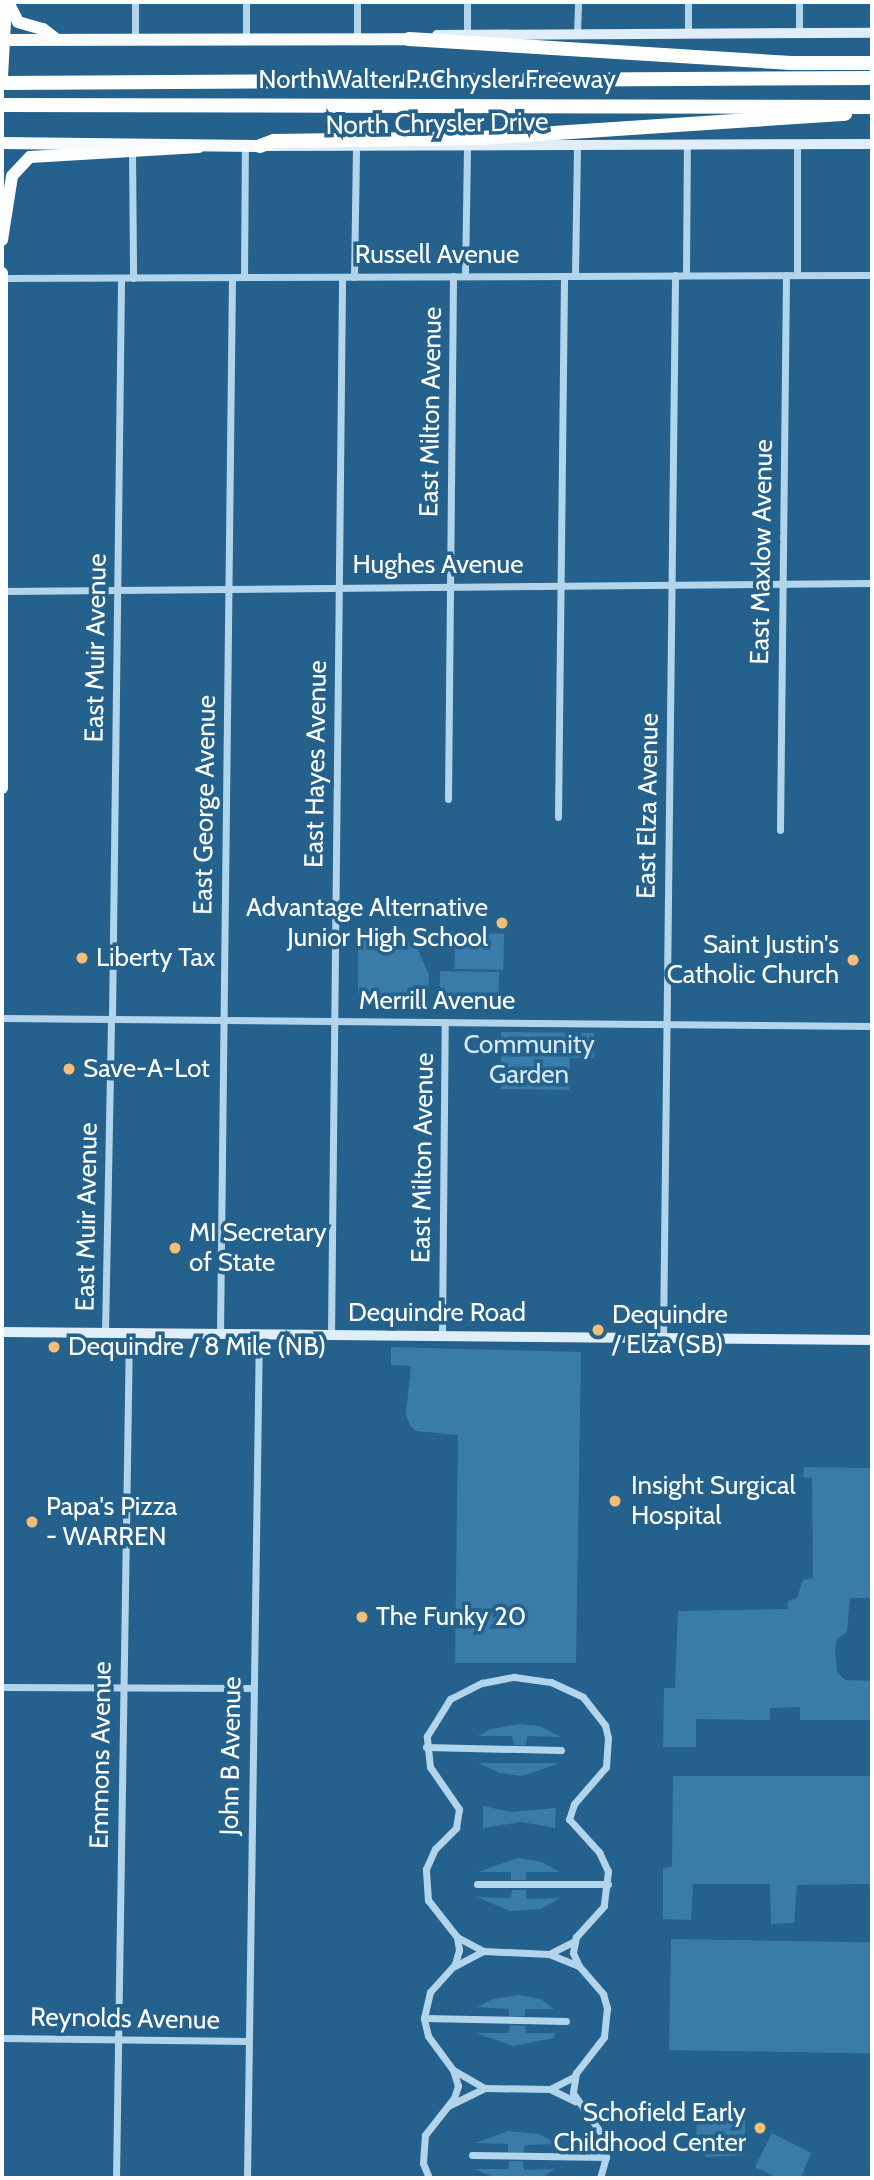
<!DOCTYPE html>
<html>
<head>
<meta charset="utf-8">
<style>
  body { margin:0 }
  #map { position:relative; width:874px; height:2180px; overflow:hidden; background:#24618d; font-family:Cabin,sans-serif }
  div>[style] { position:absolute }
  .green>* { inset:0; background:#397caa; transform-origin:0 0 }
  .minor>* { height:7px; margin:-3.5px; padding:0 3.5px; transform-origin:3.5px; border-radius:3.5px; background:#b3d5eb }
  .secondary>* { height:10px; margin:-5px; padding:0 5px; transform-origin:5px; border-radius:5px; background:#dfeef9 }
  .primary>* { height:12px; margin:-6px; padding:0 6px; transform-origin:6px; border-radius:6px; background:#f8fbfe }
  .trunk>* { height:12px; margin:-6px; padding:0 6px; transform-origin:6px; border-radius:6px; background:#fcfdfe }
  .motorway>* { height:14px; margin:-7px; padding:0 7px; transform-origin:7px; border-radius:7px; background:#fff }
  .dots>* { width:19px; height:19px; translate:-50% -50%; box-sizing:border-box; border:4px solid #24618d; border-radius:50% }
  span { translate:-50% -50%; white-space:nowrap; text-align:center; line-height:1.15; -webkit-text-stroke:7px #24618d; paint-order:stroke }
  .street-label { font-size:26px; color:#fff }
  .poi-label { font-size:26px; color:#fff }
  .right { translate:-100% -50%; text-align:right }
  .left { translate:0 -50%; text-align:left }
  .park-label { font-size:26px; color:#d8ebf8 }
  .frame { position:absolute; inset:0; border:4px solid #fff; pointer-events:none }
</style>
</head>
<body>
<div id="map">
  <div class="green">
    <div style="clip-path:polygon(379px 930px,402px 937px,418px 950px,429px 975px,428px 999px,363px 999px,358px 994px,358px 932px)"></div>
    <div style="left:455px;top:933px;width:49px;height:36px;rotate:1deg"></div>
    <div style="left:440px;top:971px;width:59px;height:36px;rotate:1deg"></div>
    <div style="clip-path:polygon(501px 1032px,594px 1033px,594px 1058px,570px 1058px,569px 1090px,501px 1089px)"></div>
    <div style="clip-path:polygon(391px 1347px,581px 1352px,576px 1663px,455px 1663px,458px 1435px,416px 1431px,410px 1426px,406px 1414px,411px 1366px,391px 1365px)"></div>
    <div style="clip-path:polygon(804px 1467px,872px 1468px,872px 1598px,850px 1598px,847px 1632px,837px 1639px,835px 1650px,837px 1672px,845px 1680px,872px 1681px,872px 1746px,871px 1720px,800px 1720px,800px 1707px,770px 1708px,770px 1720px,696px 1719px,696px 1747px,663px 1747px,664px 1688px,675px 1688px,678px 1611px,788px 1609px,788px 1601px,797px 1598px,803px 1580px,813px 1578px,812px 1478px,803px 1477px)"></div>
    <div style="clip-path:polygon(519px 1724px,540px 1726px,561px 1737px,527px 1736px,526px 1745px,514px 1745px,512px 1736px,478px 1736px,491px 1729px)"></div>
    <div style="clip-path:polygon(478px 1763px,560px 1763px,522px 1776px,500px 1773px)"></div>
    <div style="clip-path:polygon(673px 1776px,872px 1776px,872px 1920px,869px 1884px,797px 1885px,794px 1923px,771px 1924px,770px 1884px,693px 1884px,691px 1920px,663px 1919px,663px 1868px,672px 1867px)"></div>
    <div style="clip-path:polygon(483px 1806px,511px 1812px,556px 1808px,555px 1828px,521px 1822px,483px 1828px)"></div>
    <div style="clip-path:polygon(518px 1858px,542px 1862px,560px 1872px,526px 1872px,526px 1880px,511px 1880px,511px 1872px,478px 1872px)"></div>
    <div style="clip-path:polygon(512px 1890px,526px 1890px,526px 1899px,560px 1898px,541px 1909px,510px 1911px,477px 1897px,511px 1898px)"></div>
    <div style="left:671px;top:1939px;width:201px;height:111px;rotate:1deg"></div>
    <div style="clip-path:polygon(519px 1995px,541px 1999px,554px 2009px,525px 2009px,525px 2016px,509px 2017px,509px 2009px,477px 2007px,493px 1999px)"></div>
    <div style="clip-path:polygon(510px 2025px,525px 2026px,526px 2033px,555px 2033px,554px 2038px,513px 2046px,476px 2033px,509px 2033px)"></div>
    <div style="clip-path:polygon(697px 2120px,745px 2120px,745px 2155px,706px 2157px,696px 2139px)"></div>
    <div style="clip-path:polygon(508px 2131px,539px 2134px,558px 2144px,525px 2145px,523px 2153px,508px 2152px,508px 2144px,475px 2143px)"></div>
    <div style="clip-path:polygon(772px 2133px,811px 2153px,801px 2178px,778px 2178px,755px 2167px)"></div>
    <div style="clip-path:polygon(509px 2161px,523px 2161px,524px 2170px,555px 2169px,540px 2178px,495px 2178px,475px 2169px,508px 2169px)"></div>
  </div>
  <div class="minor">
    <div style="left:799px;top:33px;width:31px;rotate:-90deg"></div>
    <div style="left:467px;top:34px;width:32px;rotate:-90deg"></div>
    <div style="left:577px;top:34px;width:32px;rotate:-88deg"></div>
    <div style="left:688px;top:34px;width:32px;rotate:-90deg"></div>
    <div style="left:135px;top:38px;width:36px;rotate:-90deg"></div>
    <div style="left:246px;top:38px;width:36px;rotate:-90deg"></div>
    <div style="left:357px;top:39px;width:37px;rotate:-90deg"></div>
    <div style="left:132px;top:151px;width:127px;rotate:89.5deg"></div>
    <div style="left:575px;top:275px;width:130px;rotate:-89.1deg"></div>
    <div style="left:686px;top:275px;width:130px;rotate:-89.6deg"></div>
    <div style="left:797px;top:275px;width:131px;rotate:-90deg"></div>
    <div style="left:465px;top:276px;width:130px;rotate:-89.1deg"></div>
    <div style="left:244px;top:277px;width:131px;rotate:-89.6deg"></div>
    <div style="left:354px;top:277px;width:130px;rotate:-89.1deg"></div>
    <div style="left:2px;top:278px;width:870px;rotate:-0.2deg"></div>
    <div style="left:4px;top:591px;width:868px;rotate:-0.53deg"></div>
    <div style="left:448px;top:799px;width:523px;rotate:-89.45deg"></div>
    <div style="left:558px;top:817px;width:541px;rotate:-89.36deg"></div>
    <div style="left:780px;top:830px;width:555px;rotate:-89.38deg"></div>
    <div style="left:2px;top:1018px;width:870px;rotate:0.53deg"></div>
    <div style="left:112px;top:1019px;width:741px;rotate:-89.3deg"></div>
    <div style="left:105px;top:1333px;width:314px;rotate:-88.9deg"></div>
    <div style="left:220px;top:1334px;width:1057px;rotate:-89.35deg"></div>
    <div style="left:331px;top:1335px;width:1058px;rotate:-89.4deg"></div>
    <div style="left:442px;top:1336px;width:314px;rotate:-89.5deg"></div>
    <div style="left:663px;top:1338px;width:1063px;rotate:-89.35deg"></div>
    <div style="left:2px;top:1687px;width:251px;rotate:0.2deg"></div>
    <div style="left:426px;top:1747px;width:135px;rotate:1.3deg"></div>
    <div style="left:477px;top:1884px;width:131px"></div>
    <div style="left:457px;top:1937px;width:30px;rotate:28deg"></div>
    <div style="left:549px;top:1954px;width:28px;rotate:-27deg"></div>
    <div style="left:455px;top:1966px;width:32px;rotate:-28deg"></div>
    <div style="left:483px;top:1951px;width:66px;rotate:2.6deg"></div>
    <div style="left:549px;top:1954px;width:32px;rotate:22deg"></div>
    <div style="left:424px;top:2018px;width:142px;rotate:1.2deg"></div>
    <div style="left:2px;top:2038px;width:246px;rotate:0.7deg"></div>
    <div style="left:455px;top:2071px;width:34px;rotate:30deg"></div>
    <div style="left:550px;top:2089px;width:28px;rotate:26deg"></div>
    <div style="left:450px;top:2105px;width:39px;rotate:-26deg"></div>
    <div style="left:485px;top:2088px;width:65px;rotate:0.9deg"></div>
    <div style="left:550px;top:2089px;width:28px;rotate:-27deg"></div>
    <div style="left:472px;top:2155px;width:134px;rotate:0.9deg"></div>
    <div style="left:116px;top:2178px;width:845px;rotate:-89.12deg"></div>
    <div style="left:247px;top:2178px;width:844px;rotate:-89.19deg"></div>
    <div style="left:429px;top:2178px;width:16px;rotate:-112deg"></div>
    <div style="left:423px;top:2163px;width:28px;rotate:-86deg"></div>
    <div style="left:425px;top:2135px;width:47px;rotate:-51.9deg"></div>
    <div style="left:454px;top:2098px;width:13px;rotate:-72deg"></div>
    <div style="left:458px;top:2086px;width:17px;rotate:-107deg"></div>
    <div style="left:453px;top:2070px;width:42px;rotate:-126.3deg"></div>
    <div style="left:428px;top:2036px;width:18px;rotate:-103deg"></div>
    <div style="left:424px;top:2018px;width:27px;rotate:-77deg"></div>
    <div style="left:430px;top:1992px;width:38px;rotate:-48deg"></div>
    <div style="left:455px;top:1964px;width:15px;rotate:-74deg"></div>
    <div style="left:459px;top:1950px;width:13px;rotate:-99deg"></div>
    <div style="left:457px;top:1937px;width:47px;rotate:-128.1deg"></div>
    <div style="left:428px;top:1900px;width:31px;rotate:-94deg"></div>
    <div style="left:426px;top:1869px;width:22px;rotate:-66deg"></div>
    <div style="left:435px;top:1849px;width:30px;rotate:-45deg"></div>
    <div style="left:456px;top:1828px;width:19px;rotate:-81deg"></div>
    <div style="left:459px;top:1809px;width:51px;rotate:-124.6deg"></div>
    <div style="left:430px;top:1767px;width:31px;rotate:-96deg"></div>
    <div style="left:427px;top:1736px;width:44px;rotate:-58.1deg"></div>
    <div style="left:450px;top:1699px;width:36px;rotate:-27deg"></div>
    <div style="left:482px;top:1683px;width:33px;rotate:-11deg"></div>
    <div style="left:514px;top:1677px;width:37px;rotate:8deg"></div>
    <div style="left:551px;top:1682px;width:35px;rotate:25deg"></div>
    <div style="left:583px;top:1697px;width:36px;rotate:52deg"></div>
    <div style="left:605px;top:1725px;width:13px;rotate:77deg"></div>
    <div style="left:608px;top:1738px;width:29px;rotate:94deg"></div>
    <div style="left:606px;top:1767px;width:49px;rotate:130.9deg"></div>
    <div style="left:574px;top:1804px;width:16px;rotate:108deg"></div>
    <div style="left:569px;top:1819px;width:45px;rotate:47.7deg"></div>
    <div style="left:599px;top:1852px;width:21px;rotate:65deg"></div>
    <div style="left:608px;top:1871px;width:35px;rotate:97deg"></div>
    <div style="left:604px;top:1906px;width:42px;rotate:132.1deg"></div>
    <div style="left:576px;top:1937px;width:16px;rotate:101deg"></div>
    <div style="left:573px;top:1953px;width:14px;rotate:65deg"></div>
    <div style="left:579px;top:1966px;width:37px;rotate:49deg"></div>
    <div style="left:603px;top:1994px;width:15px;rotate:74deg"></div>
    <div style="left:607px;top:2008px;width:29px;rotate:96deg"></div>
    <div style="left:604px;top:2037px;width:46px;rotate:127.9deg"></div>
    <div style="left:576px;top:2073px;width:20px;rotate:99deg"></div>
    <div style="left:573px;top:2093px;width:52px;rotate:55.1deg"></div>
    <div style="left:603px;top:2136px;width:21px;rotate:82deg"></div>
    <div style="left:606px;top:2157px;width:22px;rotate:106deg"></div>
  </div>
  <div class="secondary">
    <div style="left:437px;top:35px;width:435px;rotate:-0.3deg"></div>
    <div style="left:263px;top:146px;width:609px;rotate:-0.19deg"></div>
    <div style="left:2px;top:1332px;width:870px;rotate:0.53deg"></div>
  </div>
  <div class="primary">
    <div style="left:2px;top:40px;width:407px;rotate:-0.1deg"></div>
    <div style="left:2px;top:143px;width:258px;rotate:0.7deg"></div>
  </div>
  <div class="trunk">
    <div style="left:8px;top:2px;width:22px;rotate:63deg"></div>
    <div style="left:18px;top:22px;width:26px;rotate:16deg"></div>
    <div style="left:43px;top:29px;width:16px;rotate:38deg"></div>
    <div style="left:2px;top:77px;width:75px;rotate:-86.9deg"></div>
    <div style="left:2px;top:240px;width:65px;rotate:-81.1deg"></div>
    <div style="left:12px;top:176px;width:26px;rotate:-47deg"></div>
    <div style="left:30px;top:157px;width:169px;rotate:-3.4deg"></div>
    <div style="left:2px;top:273px;width:515px;rotate:90deg"></div>
  </div>
  <div class="motorway">
    <div style="left:409px;top:39px;width:383px;rotate:3.6deg"></div>
    <div style="left:791px;top:63px;width:81px"></div>
    <div style="left:2px;top:83px;width:870px;rotate:-0.33deg"></div>
    <div style="left:2px;top:105px;width:870px;rotate:0.13deg"></div>
    <div style="left:260px;top:146px;width:15px;rotate:-20deg"></div>
    <div style="left:274px;top:141px;width:206px;rotate:-0.8deg"></div>
    <div style="left:480px;top:138px;width:366px;rotate:-3.8deg"></div>
  </div>
  <div class="dots">
    <div style="left:502px;top:923px;background:#f5be77"></div>
    <div style="left:82px;top:958px;background:#f5be77"></div>
    <div style="left:853px;top:960px;background:#f5be77"></div>
    <div style="left:69px;top:1069px;background:#f5be77"></div>
    <div style="left:175px;top:1248px;background:#f5be77"></div>
    <div style="left:598px;top:1330px;background:#f5be77"></div>
    <div style="left:54px;top:1347px;background:#f5be77"></div>
    <div style="left:615px;top:1501px;background:#f5be77"></div>
    <div style="left:32px;top:1522px;background:#f5be77"></div>
    <div style="left:362px;top:1617px;background:#f5be77"></div>
    <div style="left:760px;top:2128px;background:#f5be77"></div>
  </div>
  <div class="street-label">
    <span style="left:437px;top:80px">North Walter P. Chrysler Freeway</span>
    <span style="left:437px;top:124px;rotate:-1deg">North Chrysler Drive</span>
    <span style="left:437px;top:255px">Russell Avenue</span>
    <span style="left:431px;top:412px;rotate:-89deg">East Milton Avenue</span>
    <span style="left:762px;top:552px;rotate:-89deg">East Maxlow Avenue</span>
    <span style="left:438px;top:565px">Hughes Avenue</span>
    <span style="left:96px;top:648px;rotate:-89deg">East Muir Avenue</span>
    <span style="left:316px;top:764px;rotate:-89deg">East Hayes Avenue</span>
    <span style="left:205px;top:805px;rotate:-89deg">East George Avenue</span>
    <span style="left:648px;top:806px;rotate:-89deg">East Elza Avenue</span>
    <span style="left:437px;top:1001px">Merrill Avenue</span>
    <span style="left:423px;top:1158px;rotate:-89deg">East Milton Avenue</span>
    <span style="left:87px;top:1217px;rotate:-89deg">East Muir Avenue</span>
    <span style="left:437px;top:1313px">Dequindre Road</span>
    <span style="left:101px;top:1755px;rotate:-89deg">Emmons Avenue</span>
    <span style="left:231px;top:1756px;rotate:-89deg">John B Avenue</span>
    <span style="left:125px;top:2019px;rotate:1deg">Reynolds Avenue</span>
  </div>
  <div class="poi-label">
    <span class="right" style="left:488px;top:923px">Advantage Alternative<br>Junior High School</span>
    <span class="right" style="left:839px;top:960px">Saint Justin's<br>Catholic Church</span>
    <span class="left" style="left:96px;top:958px">Liberty Tax</span>
    <span class="left" style="left:83px;top:1069px">Save-A-Lot</span>
    <span class="left" style="left:189px;top:1248px">MI Secretary<br>of State</span>
    <span class="left" style="left:612px;top:1330px">Dequindre<br>/ Elza (SB)</span>
    <span class="left" style="left:68px;top:1347px">Dequindre / 8 Mile (NB)</span>
    <span class="left" style="left:631px;top:1501px">Insight Surgical<br>Hospital</span>
    <span class="left" style="left:46px;top:1522px">Papa's Pizza<br>- WARREN</span>
    <span class="left" style="left:376px;top:1617px">The Funky 20</span>
    <span class="right" style="left:746px;top:2128px">Schofield Early<br>Childhood Center</span>
  </div>
  <div class="park-label">
    <span style="left:529px;top:1060px">Community<br>Garden</span>
  </div>
  <div class="frame"></div>
</div>
</body>
</html>
